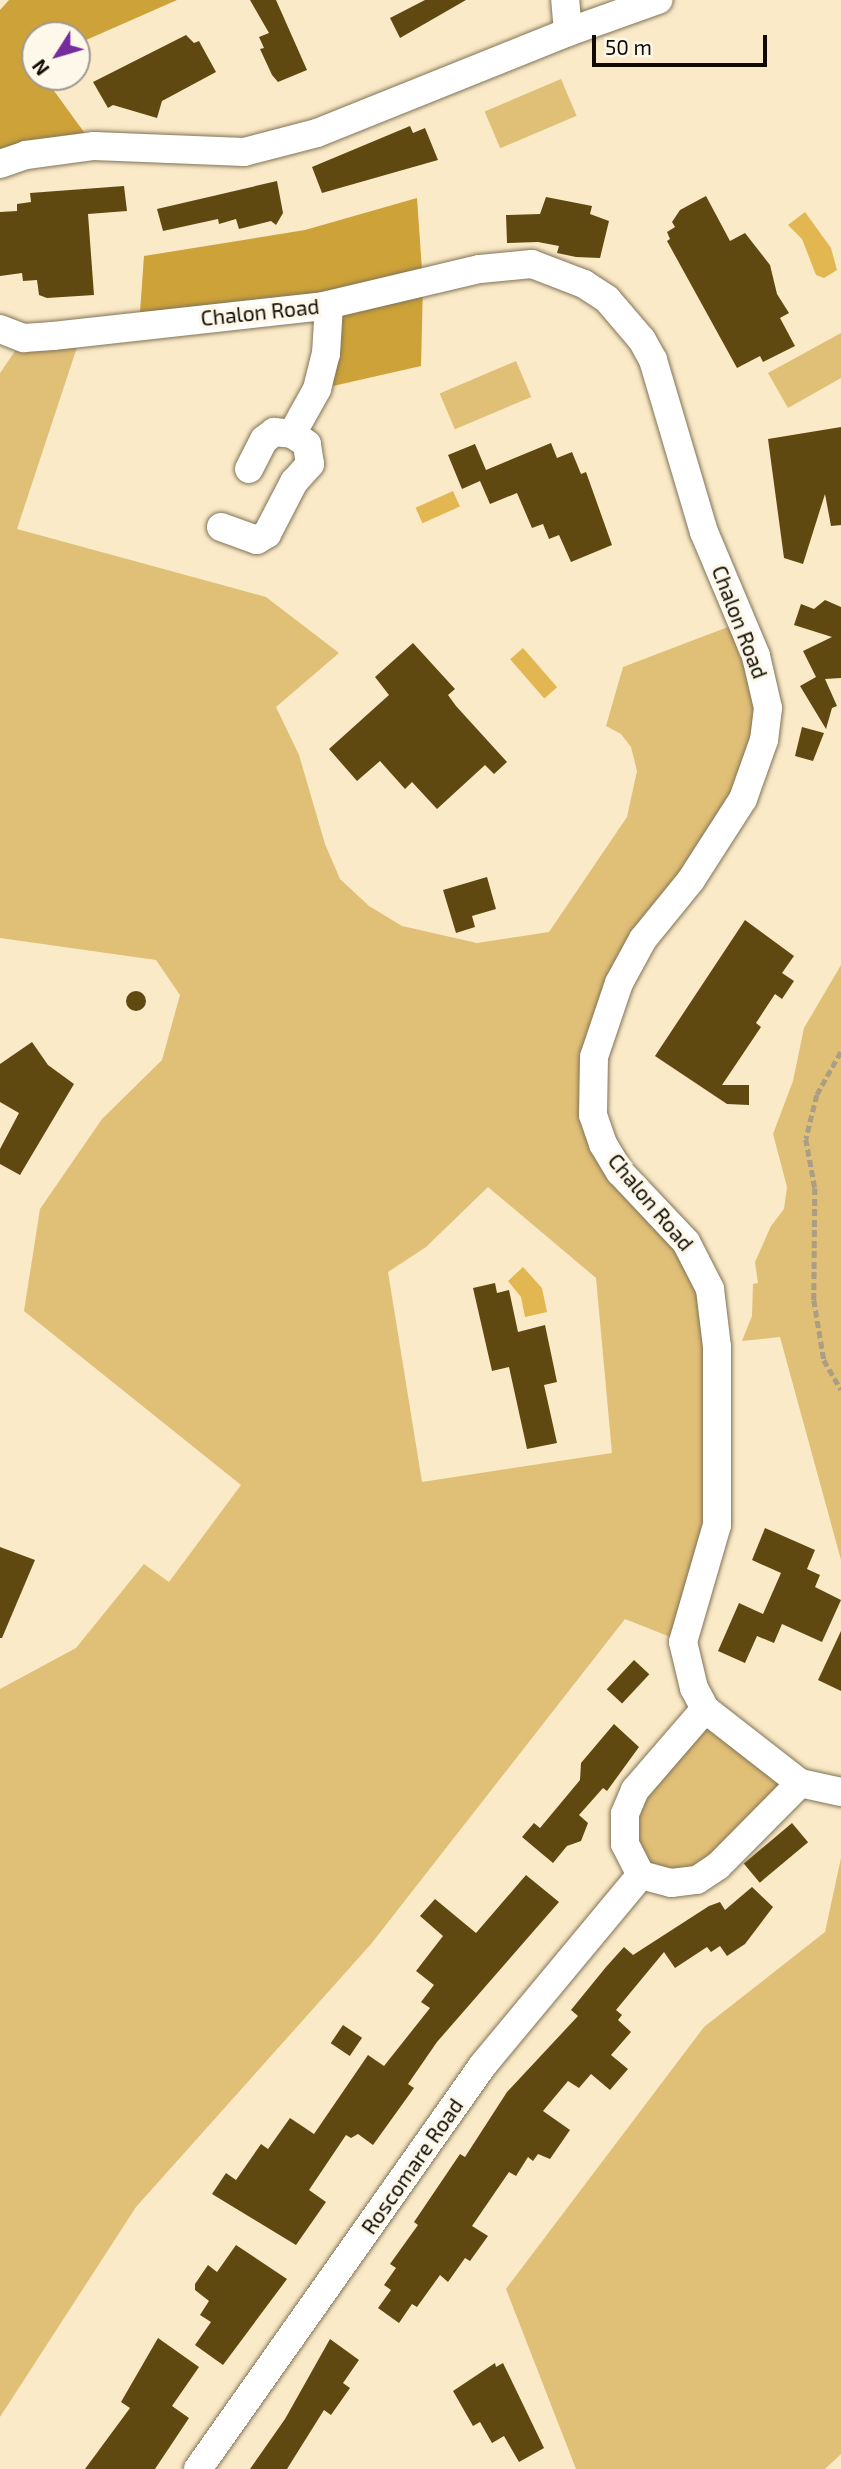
<!DOCTYPE html>
<html>
<head>
<meta charset="utf-8">
<style>
  body { margin:0 }
  #map { position:relative; width:841px; height:2469px; overflow:hidden; background:#faeac8; font-family:"Exo 2",sans-serif }
  div>[style] { position:absolute }
  .green>* { inset:0; background:#e0bf77; transform-origin:0 0 }
  .forest>* { inset:0; background:#cca239 }
  .water>* { inset:0; background:#e2b752; transform-origin:0 0 }
  .building>* { inset:0; background:#5f4910; transform-origin:0 0 }
  .round { border-radius:50% }
  .path>* { height:4.5px; margin-top:-2.25px; transform-origin:0; background:repeating-linear-gradient(90deg,#aa9e85 0 7px,transparent 0 10.5px) }
  .roads { filter:drop-shadow(0 0 2px #817355) drop-shadow(0 0 2px #817355) }
  .minor>* { height:28px; margin:-14px; padding:0 14px; transform-origin:14px; border-radius:14px; background:#fff }
  span { translate:-50% -50%; white-space:nowrap; text-align:center; line-height:1.15; -webkit-text-stroke:7px #fef8eb; paint-order:stroke }
  .street-label { font-size:21px; color:#100b02 }
  .north { position:absolute; left:21px; top:21px; width:70px; height:70px; box-sizing:border-box; background:#fef8eb; border:2px solid #9f998e; border-radius:50%; rotate:233deg; font-size:19px; font-weight:700; line-height:28px; text-align:center; color:#100b02 }
  .north::after { content:''; display:block; margin:auto; width:24px; height:32px; background:#762c9e; clip-path:polygon(50% 0,100% 100%,50% 72%,0 100%) }
  .scale { position:absolute; left:592px; top:35px; width:175px; height:32px; box-sizing:border-box; border:4px solid #100b02; border-top:0; padding-left:9px; font-size:21px; line-height:24px; white-space:nowrap; color:#100b02; -webkit-text-stroke:5px #fef8eb; paint-order:stroke }
</style>
</head>
<body>
<div id="map">
  <div class="green">
    <div style="left:561px;top:79px;width:40px;height:83px;rotate:67deg"></div>
    <div style="clip-path:polygon(evenodd,82px 332px,17px 529px,266px 597px,339px 653px,276px 707px,299px 755px,325px 844px,340px 879px,369px 906px,402px 926px,477px 943px,549px 932px,627px 817px,637px 771px,631px 747px,621px 734px,606px 726px,623px 667px,741px 622px,764px 740px,619px 983px,593px 1115px,702px 1266px,718px 1491px,683px 1642px,625px 1619px,371px 1944px,136px 2207px,0 2417px,0 1689px,76px 1648px,144px 1564px,169px 1582px,241px 1485px,24px 1311px,40px 1209px,102px 1119px,162px 1060px,180px 995px,156px 960px,0 938px,0 373px,24px 338px,82px 332px,488px 1187px,596px 1278px,612px 1453px,422px 1482px,388px 1272px,426px 1247px,488px 1187px)"></div>
    <div style="clip-path:polygon(841px 333px,841px 378px,788px 408px,768px 373px)"></div>
    <div style="left:516px;top:361px;width:39px;height:83px;rotate:67deg"></div>
    <div style="clip-path:polygon(841px 965px,841px 1560px,780px 1337px,742px 1341px,752px 1316px,753px 1284px,758px 1283px,755px 1262px,771px 1226px,784px 1209px,787px 1187px,773px 1134px,793px 1081px,804px 1028px)"></div>
    <div style="clip-path:polygon(705px 1709px,800px 1783px,718px 1866px,641px 1875px,635px 1790px)"></div>
    <div style="clip-path:polygon(841px 1858px,841px 2454px,825px 2469px,576px 2469px,506px 2289px,704px 2027px,825px 1932px)"></div>
  </div>
  <div class="forest">
    <div style="clip-path:polygon(9px 0,177px 0,77px 44px,77px 35px,35px 35px,35px 77px,44px 77px,94px 146px,0 164px,0 10px)"></div>
    <div style="clip-path:polygon(417px 198px,423px 284px,421px 366px,333px 386px,324px 307px,139px 326px,144px 256px,305px 230px)"></div>
  </div>
  <div class="water">
    <div style="clip-path:polygon(805px 212px,831px 248px,837px 270px,824px 278px,816px 275px,802px 239px,788px 225px)"></div>
    <div style="left:453px;top:491px;width:17px;height:41px;rotate:66deg"></div>
    <div style="left:523px;top:648px;width:52px;height:17px;rotate:49deg"></div>
    <div style="clip-path:polygon(523px 1267px,542px 1288px,547px 1312px,525px 1317px,521px 1297px,508px 1281px)"></div>
  </div>
  <div class="building">
    <div style="clip-path:polygon(250px 0,276px 0,307px 70px,278px 82px,272px 75px,260px 49px,264px 48px,259px 37px,269px 33px)"></div>
    <div style="clip-path:polygon(425px 0,466px 0,400px 38px,390px 18px)"></div>
    <div style="clip-path:polygon(186px 35px,194px 43px,199px 41px,216px 72px,162px 101px,157px 118px,113px 105px,108px 108px,93px 82px)"></div>
    <div style="clip-path:polygon(410px 126px,413px 133px,425px 128px,438px 160px,322px 193px,312px 167px)"></div>
    <div style="clip-path:polygon(277px 181px,283px 213px,276px 225px,271px 221px,239px 229px,236px 219px,219px 224px,218px 219px,163px 231px,157px 209px)"></div>
    <div style="clip-path:polygon(124px 186px,127px 211px,88px 214px,94px 295px,47px 298px,39px 295px,37px 280px,23px 281px,22px 273px,0 276px,0 212px,17px 211px,17px 204px,31px 202px,30px 193px)"></div>
    <div style="clip-path:polygon(706px 196px,730px 241px,745px 233px,770px 265px,777px 294px,789px 313px,780px 318px,795px 346px,763px 362px,760px 356px,737px 368px,667px 241px,670px 239px,667px 232px,675px 227px,672px 222px,680px 210px)"></div>
    <div style="clip-path:polygon(546px 197px,592px 206px,590px 214px,609px 221px,600px 258px,576px 257px,557px 253px,559px 246px,538px 242px,507px 243px,506px 215px,540px 214px)"></div>
    <div style="clip-path:polygon(841px 427px,841px 525px,831px 526px,825px 494px,803px 564px,784px 558px,768px 439px)"></div>
    <div style="clip-path:polygon(551px 443px,557px 458px,572px 452px,581px 474px,586px 472px,612px 545px,571px 562px,559px 535px,549px 539px,543px 524px,532px 528px,517px 493px,490px 504px,480px 481px,462px 489px,448px 455px,475px 444px,486px 470px)"></div>
    <div style="clip-path:polygon(825px 600px,841px 607px,841px 678px,825px 679px,837px 706px,832px 708px,826px 729px,800px 686px,816px 677px,803px 651px,832px 637px,794px 625px,801px 604px,814px 609px)"></div>
    <div style="clip-path:polygon(413px 643px,455px 689px,448px 695px,456px 706px,507px 762px,494px 774px,485px 765px,437px 809px,412px 782px,405px 789px,380px 761px,357px 781px,329px 749px,389px 695px,375px 677px)"></div>
    <div style="clip-path:polygon(802px 727px,824px 733px,813px 761px,795px 756px)"></div>
    <div style="clip-path:polygon(487px 877px,496px 909px,472px 916px,475px 927px,456px 933px,443px 890px)"></div>
    <div style="clip-path:polygon(745px 920px,794px 956px,782px 973px,794px 981px,782px 999px,775px 994px,756px 1023px,761px 1027px,722px 1085px,749px 1085px,749px 1105px,727px 1104px,655px 1056px)"></div>
    <div class="round" style="left:126px;top:991px;width:20px;height:20px"></div>
    <div style="clip-path:polygon(32px 1042px,48px 1065px,74px 1084px,20px 1175px,0 1164px,0 1149px,19px 1113px,0 1102px,0 1064px)"></div>
    <div style="clip-path:polygon(495px 1283px,497px 1293px,509px 1290px,518px 1332px,545px 1325px,557px 1382px,544px 1385px,557px 1443px,527px 1449px,509px 1367px,492px 1371px,473px 1288px)"></div>
    <div style="clip-path:polygon(765px 1528px,815px 1550px,807px 1569px,820px 1575px,815px 1587px,841px 1600px,822px 1642px,782px 1624px,774px 1643px,757px 1636px,745px 1663px,718px 1651px,739px 1603px,763px 1614px,781px 1573px,752px 1560px)"></div>
    <div style="clip-path:polygon(0 1547px,35px 1560px,2px 1638px,0 1638px)"></div>
    <div style="clip-path:polygon(841px 1631px,841px 1691px,818px 1680px)"></div>
    <div style="left:634px;top:1660px;width:21px;height:40px;rotate:43deg"></div>
    <div style="clip-path:polygon(614px 1724px,639px 1747px,607px 1791px,603px 1788px,579px 1815px,588px 1823px,581px 1841px,567px 1846px,553px 1863px,522px 1837px,534px 1823px,540px 1828px,580px 1780px,581px 1763px)"></div>
    <div style="left:792px;top:1823px;width:25px;height:63px;rotate:50deg"></div>
    <div style="clip-path:polygon(526px 1875px,559px 1902px,437px 2042px,408px 2084px,414px 2088px,373px 2145px,358px 2134px,351px 2138px,346px 2135px,309px 2190px,326px 2202px,296px 2245px,212px 2194px,226px 2173px,236px 2180px,261px 2144px,268px 2149px,290px 2118px,314px 2134px,368px 2055px,384px 2066px,430px 2008px,421px 2002px,434px 1985px,416px 1971px,443px 1936px,420px 1916px,435px 1899px,476px 1933px)"></div>
    <div style="clip-path:polygon(752px 1887px,773px 1907px,745px 1944px,727px 1956px,720px 1946px,711px 1952px,707px 1947px,675px 1968px,664px 1952px,616px 2010px,622px 2015px,618px 2020px,631px 2032px,611px 2055px,628px 2069px,610px 2090px,591px 2074px,579px 2088px,568px 2081px,543px 2111px,570px 2130px,550px 2159px,538px 2154px,533px 2161px,528px 2157px,516px 2176px,509px 2172px,472px 2226px,488px 2236px,470px 2261px,465px 2258px,448px 2282px,440px 2275px,417px 2307px,412px 2304px,399px 2323px,378px 2308px,391px 2290px,384px 2285px,396px 2268px,390px 2264px,418px 2225px,414px 2222px,460px 2154px,465px 2157px,507px 2092px,578px 2016px,571px 2010px,606px 1967px,624px 1947px,633px 1955px,709px 1906px,720px 1902px,725px 1910px)"></div>
    <div style="left:343px;top:2025px;width:23px;height:22px;rotate:34deg"></div>
    <div style="clip-path:polygon(236px 2245px,287px 2279px,223px 2365px,195px 2345px,211px 2322px,200px 2315px,209px 2301px,195px 2290px,195px 2284px,208px 2265px,217px 2272px)"></div>
    <div style="clip-path:polygon(158px 2338px,199px 2367px,172px 2406px,189px 2418px,155px 2469px,85px 2469px,130px 2408px,121px 2402px)"></div>
    <div style="clip-path:polygon(330px 2339px,359px 2360px,343px 2383px,350px 2388px,331px 2415px,324px 2410px,287px 2469px,250px 2469px,285px 2419px)"></div>
    <div style="clip-path:polygon(495px 2363px,496px 2367px,503px 2363px,544px 2448px,519px 2462px,504px 2436px,492px 2443px,480px 2422px,473px 2426px,453px 2391px)"></div>
  </div>
  <div class="path">
    <div style="left:841px;top:1052px;width:49px;rotate:119.2deg"></div>
    <div style="left:817px;top:1095px;width:45px;rotate:104deg"></div>
    <div style="left:806px;top:1139px;width:50px;rotate:79.6deg"></div>
    <div style="left:815px;top:1188px;width:112px;rotate:90.5deg"></div>
    <div style="left:814px;top:1300px;width:61px;rotate:80.5deg"></div>
    <div style="left:824px;top:1360px;width:34px;rotate:60deg"></div>
  </div>
  <div class="roads">
    <div class="minor">
      <div style="left:568px;top:32px;width:96px;rotate:-19.6deg"></div>
      <div style="left:0;top:164px;width:28px;rotate:-19deg"></div>
      <div style="left:26px;top:155px;width:69px;rotate:-7.5deg"></div>
      <div style="left:94px;top:146px;width:150px;rotate:2.3deg"></div>
      <div style="left:244px;top:152px;width:75px;rotate:-14.6deg"></div>
      <div style="left:317px;top:133px;width:271px;rotate:-21.9deg"></div>
      <div style="left:568px;top:32px;width:32px;rotate:-95deg"></div>
      <div style="left:0;top:329px;width:26px;rotate:21deg"></div>
      <div style="left:24px;top:338px;width:29px;rotate:-4deg"></div>
      <div style="left:53px;top:336px;width:272px;rotate:-6.3deg"></div>
      <div style="left:323px;top:306px;width:161px;rotate:-13.3deg"></div>
      <div style="left:480px;top:269px;width:52px;rotate:-5.5deg"></div>
      <div style="left:532px;top:264px;width:56px;rotate:21deg"></div>
      <div style="left:584px;top:284px;width:27px;rotate:33deg"></div>
      <div style="left:607px;top:299px;width:54px;rotate:49.5deg"></div>
      <div style="left:642px;top:340px;width:23px;rotate:61deg"></div>
      <div style="left:653px;top:360px;width:179px;rotate:73.5deg"></div>
      <div style="left:704px;top:532px;width:134px;rotate:67.2deg"></div>
      <div style="left:756px;top:656px;width:53px;rotate:77deg"></div>
      <div style="left:768px;top:708px;width:32px;rotate:97deg"></div>
      <div style="left:764px;top:740px;width:63px;rotate:109.6deg"></div>
      <div style="left:743px;top:799px;width:96px;rotate:122.7deg"></div>
      <div style="left:691px;top:880px;width:76px;rotate:129.1deg"></div>
      <div style="left:643px;top:939px;width:50px;rotate:118.6deg"></div>
      <div style="left:619px;top:983px;width:78px;rotate:108.7deg"></div>
      <div style="left:594px;top:1057px;width:58px;rotate:91deg"></div>
      <div style="left:593px;top:1115px;width:31px;rotate:71deg"></div>
      <div style="left:603px;top:1144px;width:33px;rotate:59deg"></div>
      <div style="left:620px;top:1172px;width:96px;rotate:46.7deg"></div>
      <div style="left:686px;top:1242px;width:53px;rotate:62.9deg"></div>
      <div style="left:710px;top:1289px;width:58px;rotate:83.1deg"></div>
      <div style="left:717px;top:1347px;width:178px;rotate:90deg"></div>
      <div style="left:717px;top:1525px;width:122px;rotate:106.2deg"></div>
      <div style="left:683px;top:1642px;width:47px;rotate:76.6deg"></div>
      <div style="left:694px;top:1688px;width:24px;rotate:62deg"></div>
      <div style="left:705px;top:1709px;width:120px;rotate:37.9deg"></div>
      <div style="left:800px;top:1783px;width:42px;rotate:12.4deg"></div>
      <div style="left:249px;top:469px;width:33px;rotate:-63deg"></div>
      <div style="left:264px;top:440px;width:13px;rotate:-39deg"></div>
      <div style="left:274px;top:432px;width:18px;rotate:6deg"></div>
      <div style="left:221px;top:527px;width:38px;rotate:20deg"></div>
      <div style="left:257px;top:540px;width:12px;rotate:-31deg"></div>
      <div style="left:267px;top:534px;width:59px;rotate:-62.6deg"></div>
      <div style="left:294px;top:482px;width:24px;rotate:-48deg"></div>
      <div style="left:310px;top:464px;width:20px;rotate:-99deg"></div>
      <div style="left:307px;top:444px;width:18px;rotate:-146deg"></div>
      <div style="left:292px;top:434px;width:51px;rotate:-60.9deg"></div>
      <div style="left:317px;top:389px;width:36px;rotate:-76deg"></div>
      <div style="left:326px;top:354px;width:49px;rotate:-86.5deg"></div>
      <div style="left:705px;top:1709px;width:107px;rotate:130.8deg"></div>
      <div style="left:635px;top:1790px;width:26px;rotate:113deg"></div>
      <div style="left:625px;top:1814px;width:30px;rotate:90deg"></div>
      <div style="left:625px;top:1844px;width:35px;rotate:63deg"></div>
      <div style="left:641px;top:1875px;width:31px;rotate:15deg"></div>
      <div style="left:671px;top:1883px;width:26px;rotate:-7deg"></div>
      <div style="left:697px;top:1880px;width:25px;rotate:-34deg"></div>
      <div style="left:718px;top:1866px;width:117px;rotate:-45.3deg"></div>
      <div style="left:198px;top:2469px;width:494px;rotate:-54.8deg"></div>
      <div style="left:483px;top:2065px;width:247px;rotate:-50.3deg"></div>
    </div>
  </div>
  <div class="street-label">
    <span style="left:260px;top:312px;rotate:-6deg">Chalon Road</span>
    <span style="left:740px;top:622px;rotate:69deg">Chalon Road</span>
    <span style="left:651px;top:1202px;rotate:50deg">Chalon Road</span>
    <span style="left:412px;top:2166px;rotate:-55deg">Roscomare Road</span>
  </div>
  <div class="north">N</div>
  <div class="scale">50 m</div>
</div>
</body>
</html>
